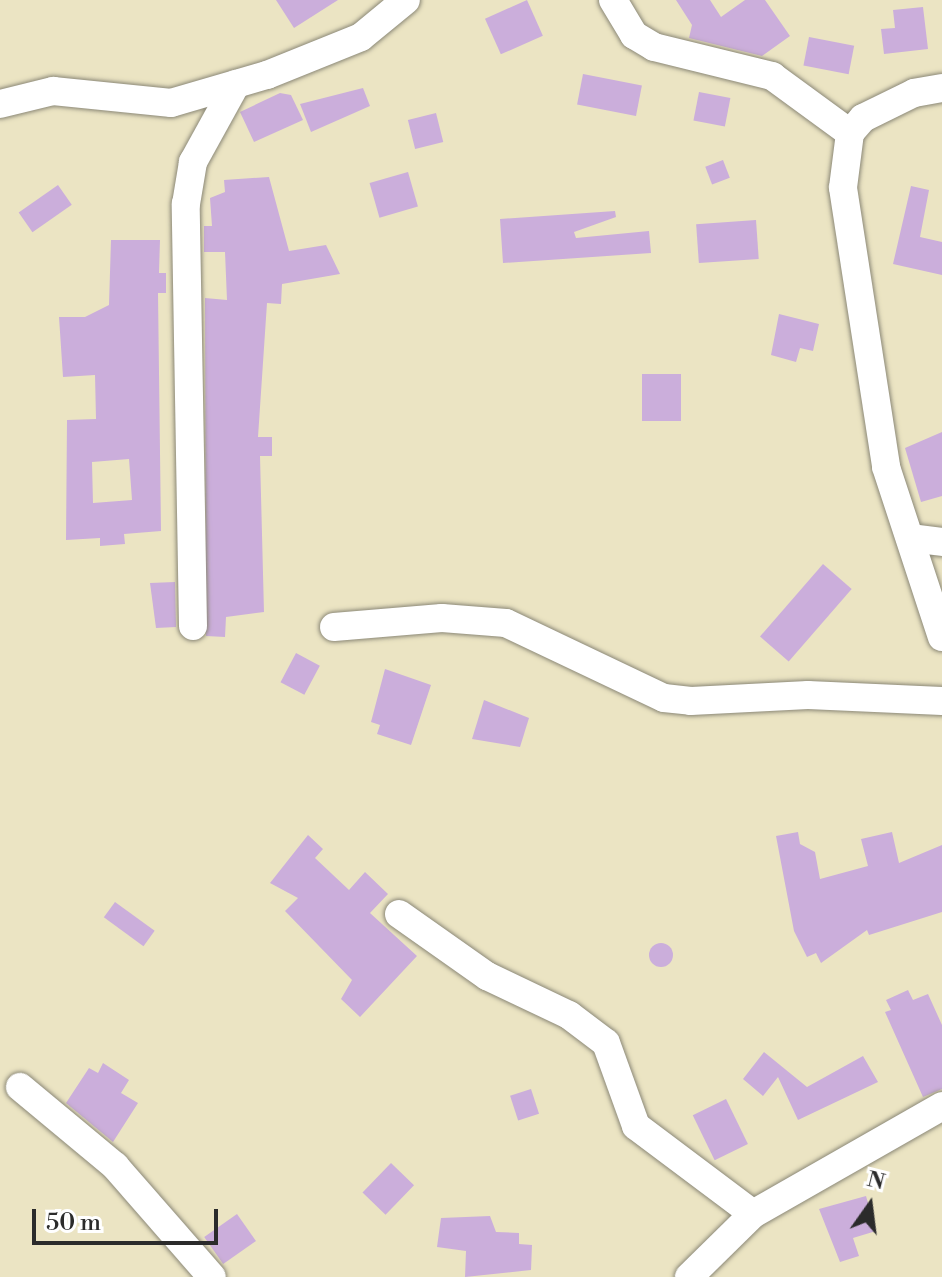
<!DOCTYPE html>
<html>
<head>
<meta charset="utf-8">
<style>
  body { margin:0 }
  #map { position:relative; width:942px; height:1277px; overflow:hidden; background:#ebe4c3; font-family:"Libre Bodoni",serif }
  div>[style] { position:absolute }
  .building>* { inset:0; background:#cbaedb; transform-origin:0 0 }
  .round { border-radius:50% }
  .roads { filter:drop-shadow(0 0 2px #8b8877) drop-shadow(0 0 2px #8b8877) }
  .street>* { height:28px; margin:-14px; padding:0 14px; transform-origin:14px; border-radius:14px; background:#fff }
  span { translate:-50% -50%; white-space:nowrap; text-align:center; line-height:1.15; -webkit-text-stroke:6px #fff; paint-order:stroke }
  .north { position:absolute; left:830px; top:1165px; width:80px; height:80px; -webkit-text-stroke:6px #fff; paint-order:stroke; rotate:14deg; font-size:22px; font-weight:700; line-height:32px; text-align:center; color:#2b2b2b }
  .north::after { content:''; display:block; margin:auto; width:28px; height:36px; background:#2b2b2b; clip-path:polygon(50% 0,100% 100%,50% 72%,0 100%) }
  .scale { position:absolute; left:32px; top:1209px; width:186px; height:36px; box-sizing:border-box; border:4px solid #2b2b2b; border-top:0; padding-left:10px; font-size:24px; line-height:28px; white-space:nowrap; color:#2b2b2b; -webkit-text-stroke:6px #fff; paint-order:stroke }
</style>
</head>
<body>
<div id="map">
  <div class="building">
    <div style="clip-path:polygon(276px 0,338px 0,294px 28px)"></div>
    <div style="left:527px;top:0;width:39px;height:46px;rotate:66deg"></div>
    <div style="clip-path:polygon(676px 0,710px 0,721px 17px,745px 0,765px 0,790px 36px,762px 56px,689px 38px,692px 25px)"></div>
    <div style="clip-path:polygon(923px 7px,928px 49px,884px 54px,881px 29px,895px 28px,893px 10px)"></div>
    <div style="left:809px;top:37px;width:46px;height:29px;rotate:11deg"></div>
    <div style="left:583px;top:74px;width:60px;height:31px;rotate:11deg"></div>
    <div style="clip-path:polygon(363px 88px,370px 106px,311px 132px,300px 104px)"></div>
    <div style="left:699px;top:92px;width:32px;height:29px;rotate:11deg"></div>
    <div style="clip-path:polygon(280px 93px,291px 95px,303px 120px,254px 142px,240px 112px)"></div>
    <div style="left:436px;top:113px;width:30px;height:29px;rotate:76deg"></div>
    <div style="left:723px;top:160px;width:19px;height:19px;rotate:69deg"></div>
    <div style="left:408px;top:172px;width:36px;height:40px;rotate:74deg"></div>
    <div style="clip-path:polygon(269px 177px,289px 251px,326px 245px,340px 274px,282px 284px,281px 304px,267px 303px,258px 437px,272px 437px,272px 456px,260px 456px,264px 612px,226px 617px,225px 637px,206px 636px,205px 298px,227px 300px,225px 252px,204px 252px,204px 226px,212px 226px,210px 198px,225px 192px,224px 180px)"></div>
    <div style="left:58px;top:185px;width:24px;height:48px;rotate:55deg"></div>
    <div style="clip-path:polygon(911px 186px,929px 190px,920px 237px,942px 242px,942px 275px,893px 264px)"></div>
    <div style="clip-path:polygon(615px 211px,616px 217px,574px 232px,576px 238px,649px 231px,651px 253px,503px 263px,500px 219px)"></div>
    <div style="left:756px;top:220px;width:39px;height:60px;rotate:86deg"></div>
    <div style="clip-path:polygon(evenodd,111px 240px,160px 240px,159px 273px,166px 273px,166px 293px,158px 293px,161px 531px,124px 534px,125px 544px,100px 546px,100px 538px,66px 540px,67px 420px,96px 419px,95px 375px,63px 377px,59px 317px,85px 317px,109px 305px,111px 240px,129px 459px,132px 500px,93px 503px,92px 462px,129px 459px)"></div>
    <div style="clip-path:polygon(779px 314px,819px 324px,813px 351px,800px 348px,796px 362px,771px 355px)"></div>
    <div style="left:642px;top:374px;width:39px;height:47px"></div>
    <div style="clip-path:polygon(942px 432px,942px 496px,921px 502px,905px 448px)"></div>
    <div style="left:823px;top:564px;width:38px;height:96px;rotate:41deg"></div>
    <div style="clip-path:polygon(175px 582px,176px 627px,156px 628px,150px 583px)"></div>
    <div style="left:296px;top:653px;width:27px;height:33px;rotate:28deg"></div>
    <div style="clip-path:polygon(385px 669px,431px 685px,411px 745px,377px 734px,380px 725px,371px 722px)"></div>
    <div style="clip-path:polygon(484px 700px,529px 718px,520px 747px,472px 739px)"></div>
    <div style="clip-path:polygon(798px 832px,800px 844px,815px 852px,820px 879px,868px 866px,861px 839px,892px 832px,899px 863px,942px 845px,942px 912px,869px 935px,867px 930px,821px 963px,816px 953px,807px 957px,794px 931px,776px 836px)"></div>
    <div style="clip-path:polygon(308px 835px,323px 849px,315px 858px,349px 890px,365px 872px,388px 894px,370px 913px,417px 956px,360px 1017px,341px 999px,352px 980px,285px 911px,298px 898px,270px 883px)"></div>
    <div style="left:115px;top:902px;width:49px;height:19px;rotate:36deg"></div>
    <div class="round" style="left:649px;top:943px;width:24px;height:24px"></div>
    <div style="clip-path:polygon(908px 990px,913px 1000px,928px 994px,942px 1025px,942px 1089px,923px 1097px,885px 1012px,891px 1010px,886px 1000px)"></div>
    <div style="clip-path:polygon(764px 1052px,807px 1087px,863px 1056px,878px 1082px,798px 1120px,778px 1077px,763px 1096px,743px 1079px)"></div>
    <div style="clip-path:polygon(103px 1063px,129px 1080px,121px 1093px,138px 1103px,113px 1142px,66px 1103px,89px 1068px,98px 1073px)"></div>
    <div style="left:531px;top:1089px;width:26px;height:22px;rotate:72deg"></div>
    <div style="left:726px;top:1099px;width:50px;height:37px;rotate:64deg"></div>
    <div style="left:391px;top:1163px;width:32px;height:41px;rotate:44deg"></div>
    <div style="clip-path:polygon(866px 1196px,876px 1231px,853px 1238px,859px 1256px,840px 1262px,819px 1209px)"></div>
    <div style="left:237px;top:1214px;width:33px;height:40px;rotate:55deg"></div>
    <div style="clip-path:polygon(490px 1216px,496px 1232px,519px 1233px,519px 1244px,532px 1245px,531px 1270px,465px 1277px,466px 1251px,437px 1247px,441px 1218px)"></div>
  </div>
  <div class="roads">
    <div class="street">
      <div style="left:613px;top:0;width:41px;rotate:59deg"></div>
      <div style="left:634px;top:35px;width:23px;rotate:31deg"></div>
      <div style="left:654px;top:47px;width:122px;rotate:13.8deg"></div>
      <div style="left:772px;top:76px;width:97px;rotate:36.2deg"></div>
      <div style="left:942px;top:88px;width:28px;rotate:170deg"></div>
      <div style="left:914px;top:93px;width:57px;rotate:153.9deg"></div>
      <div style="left:863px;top:118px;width:20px;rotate:131deg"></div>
      <div style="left:850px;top:133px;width:55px;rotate:97.3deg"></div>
      <div style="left:843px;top:188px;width:282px;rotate:81.2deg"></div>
      <div style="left:886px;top:467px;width:179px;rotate:71.8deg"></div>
      <div style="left:0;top:104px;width:55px;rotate:-13.8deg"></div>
      <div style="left:53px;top:91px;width:119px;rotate:5.8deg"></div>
      <div style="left:171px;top:103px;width:100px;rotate:-16.3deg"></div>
      <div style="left:267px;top:75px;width:101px;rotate:-22deg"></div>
      <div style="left:361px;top:37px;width:58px;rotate:-39.4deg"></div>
      <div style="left:910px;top:538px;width:32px;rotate:7deg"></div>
      <div style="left:193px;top:626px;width:422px;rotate:-91deg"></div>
      <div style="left:186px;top:204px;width:43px;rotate:-80.5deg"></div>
      <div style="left:193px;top:162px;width:89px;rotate:-61.1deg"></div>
      <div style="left:334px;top:627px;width:108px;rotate:-4.8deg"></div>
      <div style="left:442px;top:618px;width:64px;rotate:4.5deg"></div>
      <div style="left:506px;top:623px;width:175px;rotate:25.4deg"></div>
      <div style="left:664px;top:698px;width:27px;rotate:6deg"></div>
      <div style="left:691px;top:701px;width:117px;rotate:-2.9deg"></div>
      <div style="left:808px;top:695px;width:134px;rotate:2.6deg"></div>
      <div style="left:399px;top:914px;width:108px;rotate:35.2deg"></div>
      <div style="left:487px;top:976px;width:91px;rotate:25.4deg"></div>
      <div style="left:569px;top:1015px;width:46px;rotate:37.1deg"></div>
      <div style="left:606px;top:1043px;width:88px;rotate:70.1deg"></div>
      <div style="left:636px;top:1126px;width:146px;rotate:36.9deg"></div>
      <div style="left:753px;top:1214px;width:218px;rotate:-29.7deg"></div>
      <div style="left:20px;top:1087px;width:124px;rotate:39.7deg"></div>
      <div style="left:115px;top:1166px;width:147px;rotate:48.9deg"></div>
      <div style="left:689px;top:1277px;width:90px;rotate:-44.5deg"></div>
    </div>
  </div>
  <div class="north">N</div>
  <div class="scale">50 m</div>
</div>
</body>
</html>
